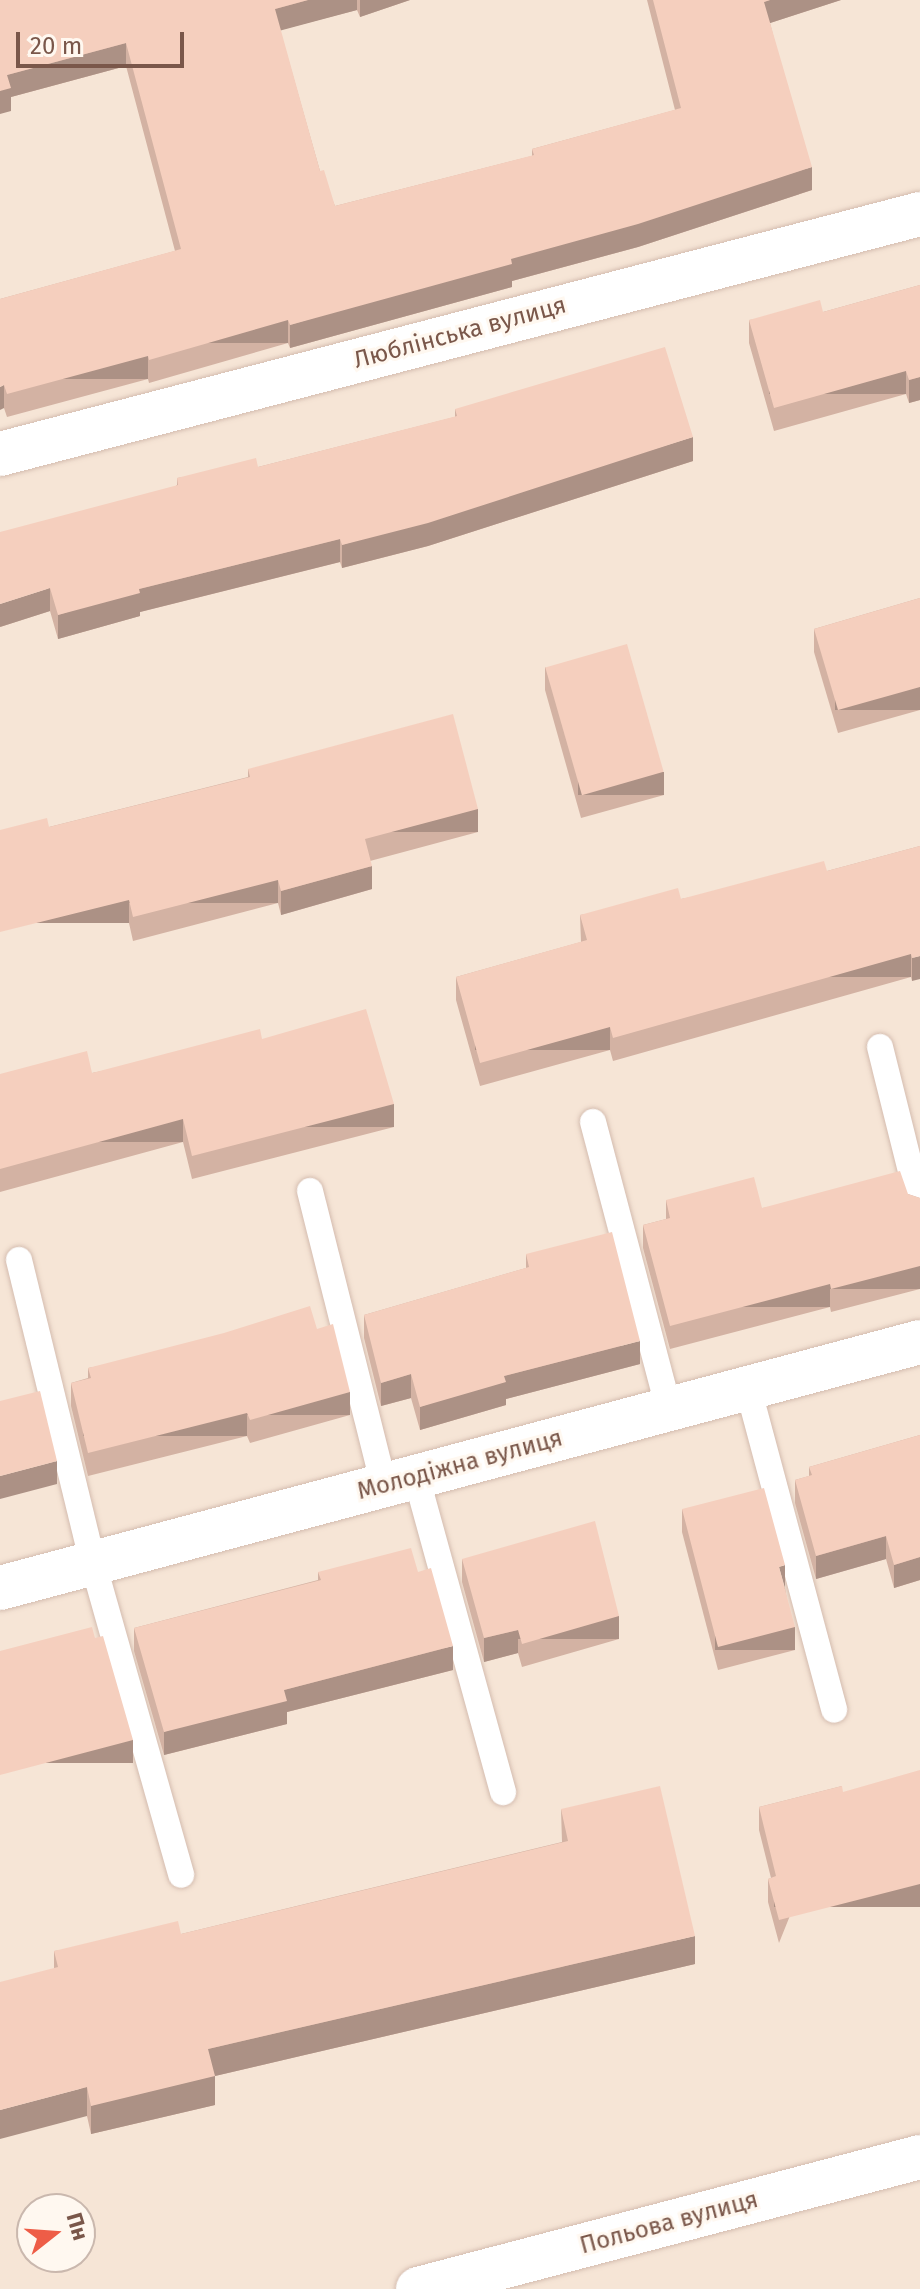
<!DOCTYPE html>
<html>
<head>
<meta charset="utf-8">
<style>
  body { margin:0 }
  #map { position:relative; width:920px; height:2289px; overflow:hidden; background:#fef3e8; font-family:"Fira Sans",sans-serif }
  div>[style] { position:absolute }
  .residential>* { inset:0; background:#f6e5d6 }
  .roads { filter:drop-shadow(0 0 2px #d4bcaf) drop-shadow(0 0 2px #d4bcaf) }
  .service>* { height:26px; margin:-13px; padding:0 13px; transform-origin:13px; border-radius:13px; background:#fff }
  .minor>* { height:44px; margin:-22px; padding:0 22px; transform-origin:22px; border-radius:22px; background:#fff }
  .wall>* { inset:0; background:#d3b2a3 }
  .shaded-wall>* { inset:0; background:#ac9185; transform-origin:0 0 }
  .building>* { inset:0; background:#f5cfbe; transform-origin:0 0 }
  span { translate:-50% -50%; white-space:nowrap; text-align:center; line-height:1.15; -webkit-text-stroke:6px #fff8f0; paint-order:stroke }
  .street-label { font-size:24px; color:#7a574a }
  .north { position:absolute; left:16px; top:2193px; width:80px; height:80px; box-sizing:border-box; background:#fff8f0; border:2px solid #cab8ae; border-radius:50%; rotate:73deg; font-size:22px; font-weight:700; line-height:32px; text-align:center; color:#7a574a }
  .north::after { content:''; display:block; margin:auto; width:28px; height:36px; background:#ee5d47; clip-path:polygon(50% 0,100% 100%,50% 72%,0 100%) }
  .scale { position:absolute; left:16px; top:32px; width:168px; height:36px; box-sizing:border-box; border:4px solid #7a574a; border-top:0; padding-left:10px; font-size:24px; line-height:28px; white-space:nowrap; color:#7a574a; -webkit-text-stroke:6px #fff8f0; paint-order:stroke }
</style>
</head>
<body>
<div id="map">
  <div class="residential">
    <div style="clip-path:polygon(evenodd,0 0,920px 0,920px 2289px,0 2289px,0 0,32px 2209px,80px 2209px,80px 2257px,32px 2257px,32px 2209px)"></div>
  </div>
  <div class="roads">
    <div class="service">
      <div style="left:880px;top:1047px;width:165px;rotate:76deg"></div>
      <div style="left:593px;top:1122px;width:297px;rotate:75.2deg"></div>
      <div style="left:310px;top:1191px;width:303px;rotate:75.9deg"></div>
      <div style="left:19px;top:1260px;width:312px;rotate:76.3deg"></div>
      <div style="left:93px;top:1563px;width:324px;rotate:74.2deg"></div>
      <div style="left:748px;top:1388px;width:333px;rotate:75deg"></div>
      <div style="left:416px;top:1476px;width:328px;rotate:74.6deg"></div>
    </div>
    <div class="minor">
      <div style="left:0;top:454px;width:951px;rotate:-14.62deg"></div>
      <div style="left:0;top:1588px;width:952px;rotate:-14.97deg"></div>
      <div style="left:418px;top:2289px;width:519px;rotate:-14.73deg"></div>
    </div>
  </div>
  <div class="wall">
    <div style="clip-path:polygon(0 0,410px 0,360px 17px,357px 10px,280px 30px,320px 171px,335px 206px,532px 156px,532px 149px,675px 110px,647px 0,841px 0,770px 23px,812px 190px,638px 247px,512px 281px,512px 287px,290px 348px,288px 343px,149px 383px,148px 379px,7px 417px,4px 408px,0 299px,175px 251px,126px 66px,11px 97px,11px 111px)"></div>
    <div style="clip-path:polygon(920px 285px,920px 400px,909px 403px,906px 394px,774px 431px,749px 343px,749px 320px,823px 312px)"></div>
    <div style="clip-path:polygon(455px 409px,693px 461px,428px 546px,342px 568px,340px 562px,140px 612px,140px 616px,58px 639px,50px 611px,0 627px,177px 485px,177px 478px,258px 467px,455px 417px)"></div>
    <div style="clip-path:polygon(920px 598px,920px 710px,838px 733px,814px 652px,814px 629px)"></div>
    <div style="clip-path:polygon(545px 667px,664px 795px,581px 818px,545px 690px)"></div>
    <div style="clip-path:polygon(248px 769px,478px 832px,370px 861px,372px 889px,281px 915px,278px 903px,133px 941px,129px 923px,49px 827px,248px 777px)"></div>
    <div style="clip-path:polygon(920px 846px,912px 981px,911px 977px,613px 1061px,610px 1050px,480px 1086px,456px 1000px,456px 977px,581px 942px,580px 915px,681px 899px,827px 871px)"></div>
    <div style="clip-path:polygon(262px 1039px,394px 1127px,192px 1179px,183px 1142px,0 1192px,0 1074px,92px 1073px)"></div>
    <div style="clip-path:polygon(908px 1194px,920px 1198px,920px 1289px,831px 1312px,830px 1307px,670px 1349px,643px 1248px,643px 1225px,666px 1219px,666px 1200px,762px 1208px)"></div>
    <div style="clip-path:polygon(526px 1254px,640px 1364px,506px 1399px,506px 1405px,420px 1430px,411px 1398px,381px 1406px,364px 1338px,364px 1315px,526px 1268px)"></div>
    <div style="clip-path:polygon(317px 1329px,350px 1415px,250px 1443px,247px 1436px,88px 1476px,71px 1406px,71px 1383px,88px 1378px,88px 1368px)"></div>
    <div style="clip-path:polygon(920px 1435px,920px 1580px,894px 1588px,886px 1559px,816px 1579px,795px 1503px,795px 1480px,809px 1476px,809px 1467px)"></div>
    <div style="clip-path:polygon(682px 1509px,785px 1588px,795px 1650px,718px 1670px,682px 1532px)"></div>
    <div style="clip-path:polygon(462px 1559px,619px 1639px,522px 1667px,518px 1653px,484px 1662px,462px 1582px)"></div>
    <div style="clip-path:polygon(318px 1572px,418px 1572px,453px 1670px,287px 1712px,287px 1724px,164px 1755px,134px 1651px,134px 1628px,318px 1580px)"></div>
    <div style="clip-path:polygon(842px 1786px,779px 1943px,768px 1902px,768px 1879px,771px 1878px,759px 1830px,759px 1807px)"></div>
    <div style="clip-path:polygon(561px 1809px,695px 1964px,215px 2076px,215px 2105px,91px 2134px,54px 1968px,54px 1951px,181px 1934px,562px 1842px)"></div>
  </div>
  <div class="shaded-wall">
    <div style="clip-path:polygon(308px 0,357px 0,357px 10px,275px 32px,275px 9px)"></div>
    <div style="clip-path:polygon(360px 0,410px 0,360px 17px)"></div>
    <div style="clip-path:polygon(770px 0,841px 0,764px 25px,764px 2px)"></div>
    <div style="clip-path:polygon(126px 43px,126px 66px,11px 97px,11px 111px,0 114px,0 91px,7px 75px)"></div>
    <div style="clip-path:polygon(812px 167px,812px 190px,638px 247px,512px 281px,512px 287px,290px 348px,290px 325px)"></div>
    <div style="left:288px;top:320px;width:23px;height:145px;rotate:90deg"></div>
    <div style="left:148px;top:356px;width:23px;height:146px;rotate:90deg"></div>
    <div style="left:906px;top:371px;width:23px;height:137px;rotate:90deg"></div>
    <div style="clip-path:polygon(920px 377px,920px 400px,909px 403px,909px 380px)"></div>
    <div style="clip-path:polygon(4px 385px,4px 408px,0 410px,0 387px)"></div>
    <div style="clip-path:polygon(693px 437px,693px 461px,428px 546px,342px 568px,342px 545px)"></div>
    <div style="clip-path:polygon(340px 539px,340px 562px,140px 612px,140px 616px,58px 639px,58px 615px,139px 589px)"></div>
    <div style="clip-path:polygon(50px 588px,50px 611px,0 627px,0 604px)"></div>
    <div style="left:920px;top:687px;width:23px;height:85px;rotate:90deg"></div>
    <div style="left:664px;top:772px;width:23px;height:86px;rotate:90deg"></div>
    <div style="left:478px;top:809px;width:23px;height:117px;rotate:90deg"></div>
    <div style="clip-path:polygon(372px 866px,372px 889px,281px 915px,281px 891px)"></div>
    <div style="left:278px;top:880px;width:23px;height:150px;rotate:90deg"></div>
    <div style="left:129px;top:900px;width:23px;height:133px;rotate:90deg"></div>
    <div style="left:911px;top:954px;width:23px;height:310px;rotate:90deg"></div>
    <div style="clip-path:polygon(920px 956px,920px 979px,912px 981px,912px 958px)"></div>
    <div style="left:610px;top:1027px;width:23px;height:135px;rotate:90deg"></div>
    <div style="left:394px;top:1104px;width:23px;height:209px;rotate:90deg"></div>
    <div style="left:183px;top:1119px;width:23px;height:190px;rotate:90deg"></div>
    <div style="left:920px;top:1266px;width:23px;height:92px;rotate:90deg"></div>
    <div style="left:830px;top:1284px;width:23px;height:165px;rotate:90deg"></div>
    <div style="clip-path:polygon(640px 1341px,640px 1364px,506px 1399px,506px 1405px,420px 1430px,420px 1407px,504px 1376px)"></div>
    <div style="clip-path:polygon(411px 1374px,411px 1398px,381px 1406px,381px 1383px)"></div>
    <div style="left:350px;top:1392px;width:23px;height:104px;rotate:90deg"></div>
    <div style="left:247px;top:1413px;width:23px;height:164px;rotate:90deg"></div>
    <div style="clip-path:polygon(57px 1461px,57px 1484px,0 1499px,0 1476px)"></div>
    <div style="clip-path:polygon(886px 1536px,886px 1559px,816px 1579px,816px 1556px)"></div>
    <div style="clip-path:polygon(920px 1557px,920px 1580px,894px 1588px,894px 1565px)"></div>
    <div style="clip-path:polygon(785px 1565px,785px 1588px,779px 1567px)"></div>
    <div style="left:619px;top:1616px;width:23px;height:101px;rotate:90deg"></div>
    <div style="left:795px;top:1627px;width:23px;height:80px;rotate:90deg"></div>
    <div style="clip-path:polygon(518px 1630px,518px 1653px,484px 1662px,484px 1638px)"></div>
    <div style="clip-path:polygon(453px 1646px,453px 1670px,287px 1712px,287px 1724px,164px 1755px,164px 1732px,284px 1690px)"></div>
    <div style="left:133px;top:1740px;width:23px;height:138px;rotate:90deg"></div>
    <div style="left:920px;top:1884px;width:23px;height:146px;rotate:90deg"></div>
    <div style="clip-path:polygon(695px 1936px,695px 1964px,215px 2076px,215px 2105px,91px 2134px,91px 2106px,208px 2049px)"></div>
    <div style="clip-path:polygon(87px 2087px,87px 2116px,0 2139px,0 2110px)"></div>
  </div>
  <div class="building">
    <div style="clip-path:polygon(0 0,308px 0,275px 9px,320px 171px,324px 170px,335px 206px,534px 155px,532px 149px,681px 108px,653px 0,770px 0,764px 2px,812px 167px,638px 224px,511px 259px,512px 264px,290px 325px,288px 320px,149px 360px,148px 356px,7px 394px,4px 385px,0 387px,0 299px,181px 249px,126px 43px,7px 75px,11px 88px,0 91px)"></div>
    <div style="clip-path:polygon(920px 285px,920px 377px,909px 380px,906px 371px,774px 408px,749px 320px,820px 300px,823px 312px)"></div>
    <div style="clip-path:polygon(665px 347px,693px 437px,428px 523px,342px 545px,340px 539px,139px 589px,140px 593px,58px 615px,50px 588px,0 604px,0 532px,178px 485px,177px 478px,256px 458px,258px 467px,457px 416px,455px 409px)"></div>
    <div style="clip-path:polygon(920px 598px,920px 687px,838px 710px,814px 629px)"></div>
    <div style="left:627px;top:644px;width:133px;height:85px;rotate:74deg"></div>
    <div style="clip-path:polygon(453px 714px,478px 809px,365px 839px,372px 866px,281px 891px,278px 880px,133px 917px,129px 900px,0 932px,0 830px,47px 818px,49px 827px,250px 777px,248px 769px)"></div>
    <div style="clip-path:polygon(920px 846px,920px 956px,912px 958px,911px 954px,613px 1038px,610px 1027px,480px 1063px,456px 977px,587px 940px,580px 915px,678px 888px,681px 899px,824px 861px,827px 871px)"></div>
    <div style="clip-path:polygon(366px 1009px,394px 1104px,192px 1156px,183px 1119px,0 1169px,0 1074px,87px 1051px,92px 1073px,260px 1029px,262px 1039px)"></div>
    <div style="clip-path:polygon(900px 1171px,908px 1194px,920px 1198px,920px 1266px,831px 1289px,830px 1284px,670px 1326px,643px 1225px,670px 1218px,666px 1200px,754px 1177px,762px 1208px)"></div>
    <div style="clip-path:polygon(612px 1232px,640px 1341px,504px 1376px,506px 1382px,420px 1407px,411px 1374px,381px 1383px,364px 1315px,529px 1267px,526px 1254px)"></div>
    <div style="clip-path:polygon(310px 1306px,317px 1329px,333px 1324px,350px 1392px,250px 1420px,247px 1413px,88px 1453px,71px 1383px,91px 1378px,88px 1368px,224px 1333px)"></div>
    <div style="clip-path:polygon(40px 1391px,57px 1461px,0 1476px,0 1401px)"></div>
    <div style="clip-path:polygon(920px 1435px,920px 1557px,894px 1565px,886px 1536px,816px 1556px,795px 1480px,812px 1475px,809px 1467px)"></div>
    <div style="clip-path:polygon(764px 1488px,785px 1565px,779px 1567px,795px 1627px,718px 1647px,682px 1509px)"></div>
    <div style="clip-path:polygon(595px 1521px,619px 1616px,522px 1644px,518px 1630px,484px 1638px,462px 1559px)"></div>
    <div style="clip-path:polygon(411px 1548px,418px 1572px,431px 1568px,453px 1646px,284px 1690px,287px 1701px,164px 1732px,134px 1628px,321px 1580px,318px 1572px)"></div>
    <div style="clip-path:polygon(92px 1627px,95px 1638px,103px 1636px,133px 1740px,0 1775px,0 1651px)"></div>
    <div style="clip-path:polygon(920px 1770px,920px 1884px,779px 1920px,768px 1879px,776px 1876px,759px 1807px,842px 1786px,843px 1792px)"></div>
    <div style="clip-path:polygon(660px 1786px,695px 1936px,208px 2049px,215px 2076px,91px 2106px,87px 2087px,0 2110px,0 1982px,58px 1967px,54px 1951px,178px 1921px,181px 1934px,568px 1841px,561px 1809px)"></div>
  </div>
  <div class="street-label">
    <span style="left:460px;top:333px;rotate:-15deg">Люблінська вулиця</span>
    <span style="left:460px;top:1465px;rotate:-15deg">Молодіжна вулиця</span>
    <span style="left:669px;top:2223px;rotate:-15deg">Польова вулиця</span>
  </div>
  <div class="north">Пн</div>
  <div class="scale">20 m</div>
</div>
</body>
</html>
